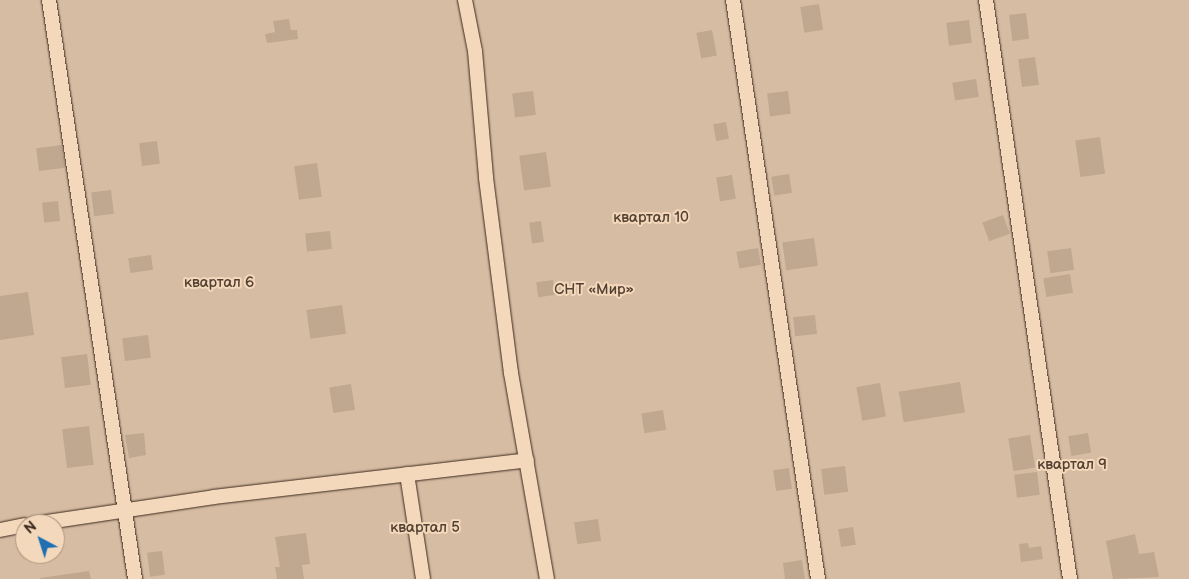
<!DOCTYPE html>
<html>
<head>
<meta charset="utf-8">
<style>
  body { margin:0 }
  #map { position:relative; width:1189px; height:579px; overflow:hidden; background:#f4d8bb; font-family:"Balsamiq Sans",sans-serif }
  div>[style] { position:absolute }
  .green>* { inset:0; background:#d6bca2 }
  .building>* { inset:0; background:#c0a790; transform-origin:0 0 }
  .roads { filter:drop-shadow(0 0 1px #3b2a1e) drop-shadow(0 0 1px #3b2a1e) }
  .lane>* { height:14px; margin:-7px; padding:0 7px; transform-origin:7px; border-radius:7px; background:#f4d8bb }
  span { translate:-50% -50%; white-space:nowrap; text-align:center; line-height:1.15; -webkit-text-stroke:4px #f4d8bb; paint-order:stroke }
  .park-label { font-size:15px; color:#524032 }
  .north { position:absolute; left:15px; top:514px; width:50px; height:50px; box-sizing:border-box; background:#f4d8bb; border:1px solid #aa927c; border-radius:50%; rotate:320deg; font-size:14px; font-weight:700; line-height:20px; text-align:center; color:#3b2a1e }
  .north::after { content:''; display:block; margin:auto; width:18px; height:22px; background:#1f6fb2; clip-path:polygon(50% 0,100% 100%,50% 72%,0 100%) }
</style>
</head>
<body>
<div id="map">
  <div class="green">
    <div style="clip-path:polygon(evenodd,0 0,1189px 0,1189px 579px,0 579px,0 0,25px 524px,55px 524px,55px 554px,25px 554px,25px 524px)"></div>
  </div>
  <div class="building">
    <div style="left:819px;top:4px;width:26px;height:19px;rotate:81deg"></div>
    <div style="left:1026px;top:13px;width:26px;height:17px;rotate:83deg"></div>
    <div style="clip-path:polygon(289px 19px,291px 30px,297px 30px,298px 39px,267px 43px,265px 34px,275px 32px,273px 21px)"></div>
    <div style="left:969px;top:20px;width:23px;height:23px;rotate:83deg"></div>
    <div style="left:712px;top:30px;width:26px;height:16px;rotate:79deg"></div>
    <div style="left:1035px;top:57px;width:28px;height:17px;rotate:82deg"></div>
    <div style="left:976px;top:79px;width:18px;height:24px;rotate:81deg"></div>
    <div style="left:533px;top:91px;width:24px;height:21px;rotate:83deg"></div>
    <div style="left:788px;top:91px;width:23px;height:21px;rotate:83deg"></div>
    <div style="left:726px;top:122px;width:17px;height:13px;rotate:80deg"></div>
    <div style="left:1100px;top:137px;width:37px;height:25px;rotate:82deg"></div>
    <div style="left:157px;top:141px;width:23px;height:18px;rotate:83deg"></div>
    <div style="left:62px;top:145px;width:23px;height:26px;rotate:83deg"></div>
    <div style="left:546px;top:152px;width:35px;height:27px;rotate:82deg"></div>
    <div style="left:317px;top:163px;width:34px;height:23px;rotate:82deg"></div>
    <div style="left:789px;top:174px;width:19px;height:18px;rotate:81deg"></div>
    <div style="left:732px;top:175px;width:24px;height:16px;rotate:81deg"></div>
    <div style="left:111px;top:190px;width:24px;height:20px;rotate:83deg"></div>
    <div style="left:58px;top:201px;width:20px;height:16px;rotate:84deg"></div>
    <div style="left:1003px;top:215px;width:20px;height:22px;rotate:70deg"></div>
    <div style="left:541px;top:221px;width:21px;height:12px;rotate:82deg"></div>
    <div style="left:330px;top:231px;width:18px;height:25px;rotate:84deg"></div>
    <div style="left:814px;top:238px;width:28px;height:32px;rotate:82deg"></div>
    <div style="left:758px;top:248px;width:17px;height:22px;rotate:80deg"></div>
    <div style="left:1071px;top:248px;width:22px;height:24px;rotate:82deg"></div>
    <div style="left:151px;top:255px;width:15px;height:23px;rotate:82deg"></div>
    <div style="left:1070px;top:274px;width:19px;height:27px;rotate:81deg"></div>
    <div style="left:553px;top:280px;width:15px;height:17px;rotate:82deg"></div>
    <div style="clip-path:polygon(28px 292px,34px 335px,0 340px,0 296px)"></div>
    <div style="left:342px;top:305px;width:29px;height:36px;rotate:82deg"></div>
    <div style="left:815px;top:315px;width:19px;height:22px;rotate:84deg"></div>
    <div style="left:148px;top:335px;width:23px;height:26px;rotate:83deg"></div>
    <div style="left:87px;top:354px;width:31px;height:26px;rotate:83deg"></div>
    <div style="left:960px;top:382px;width:31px;height:62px;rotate:81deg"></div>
    <div style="left:880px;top:383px;width:34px;height:24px;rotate:80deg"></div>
    <div style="left:351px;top:384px;width:26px;height:22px;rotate:81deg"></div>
    <div style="left:663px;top:410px;width:20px;height:22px;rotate:81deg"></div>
    <div style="left:89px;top:426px;width:39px;height:27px;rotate:83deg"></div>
    <div style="clip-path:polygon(144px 433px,146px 455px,129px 458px,125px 435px)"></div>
    <div style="left:1088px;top:433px;width:20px;height:20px;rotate:81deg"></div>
    <div style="left:1030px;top:435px;width:33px;height:22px;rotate:81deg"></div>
    <div style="left:845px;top:466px;width:26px;height:24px;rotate:83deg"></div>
    <div style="left:789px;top:468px;width:21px;height:16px;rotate:82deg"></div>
    <div style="left:1037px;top:472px;width:23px;height:23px;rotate:83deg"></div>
    <div style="left:598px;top:519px;width:22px;height:24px;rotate:82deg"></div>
    <div style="left:853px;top:527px;width:18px;height:15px;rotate:81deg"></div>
    <div style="clip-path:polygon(306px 533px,310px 564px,302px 565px,304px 579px,277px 579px,275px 567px,280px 567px,275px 537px)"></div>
    <div style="clip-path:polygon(1135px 534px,1139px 554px,1154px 552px,1159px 577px,1113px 579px,1106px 541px)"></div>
    <div style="clip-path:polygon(1028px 543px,1029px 548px,1041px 546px,1043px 559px,1021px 562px,1019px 544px)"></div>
    <div style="left:162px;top:551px;width:24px;height:15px;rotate:83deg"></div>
    <div style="clip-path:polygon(802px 560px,805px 579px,785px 579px,783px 563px)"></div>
    <div style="clip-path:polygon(89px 571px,91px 579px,40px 579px,40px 578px)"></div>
  </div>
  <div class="roads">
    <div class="lane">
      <div style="left:49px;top:0;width:585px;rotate:81.55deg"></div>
      <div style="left:465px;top:0;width:52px;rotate:78.9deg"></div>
      <div style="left:475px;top:51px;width:127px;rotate:85deg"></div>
      <div style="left:486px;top:178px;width:197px;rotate:82.7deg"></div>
      <div style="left:511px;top:373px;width:209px;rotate:80.1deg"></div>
      <div style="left:733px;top:0;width:585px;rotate:81.65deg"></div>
      <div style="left:986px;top:0;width:585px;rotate:81.75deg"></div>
      <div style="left:407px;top:474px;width:106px;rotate:81.3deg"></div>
      <div style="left:34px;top:524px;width:182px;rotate:-8.5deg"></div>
      <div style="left:214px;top:497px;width:315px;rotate:-6.7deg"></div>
      <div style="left:0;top:530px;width:25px;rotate:-11deg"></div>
    </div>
  </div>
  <div class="park-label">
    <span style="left:651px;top:218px">квартал 10</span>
    <span style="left:219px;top:283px">квартал 6</span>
    <span style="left:594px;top:290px">СНТ «Мир»</span>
    <span style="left:1072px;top:465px">квартал 9</span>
    <span style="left:425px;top:528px">квартал 5</span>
  </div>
  <div class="north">N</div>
</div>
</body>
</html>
